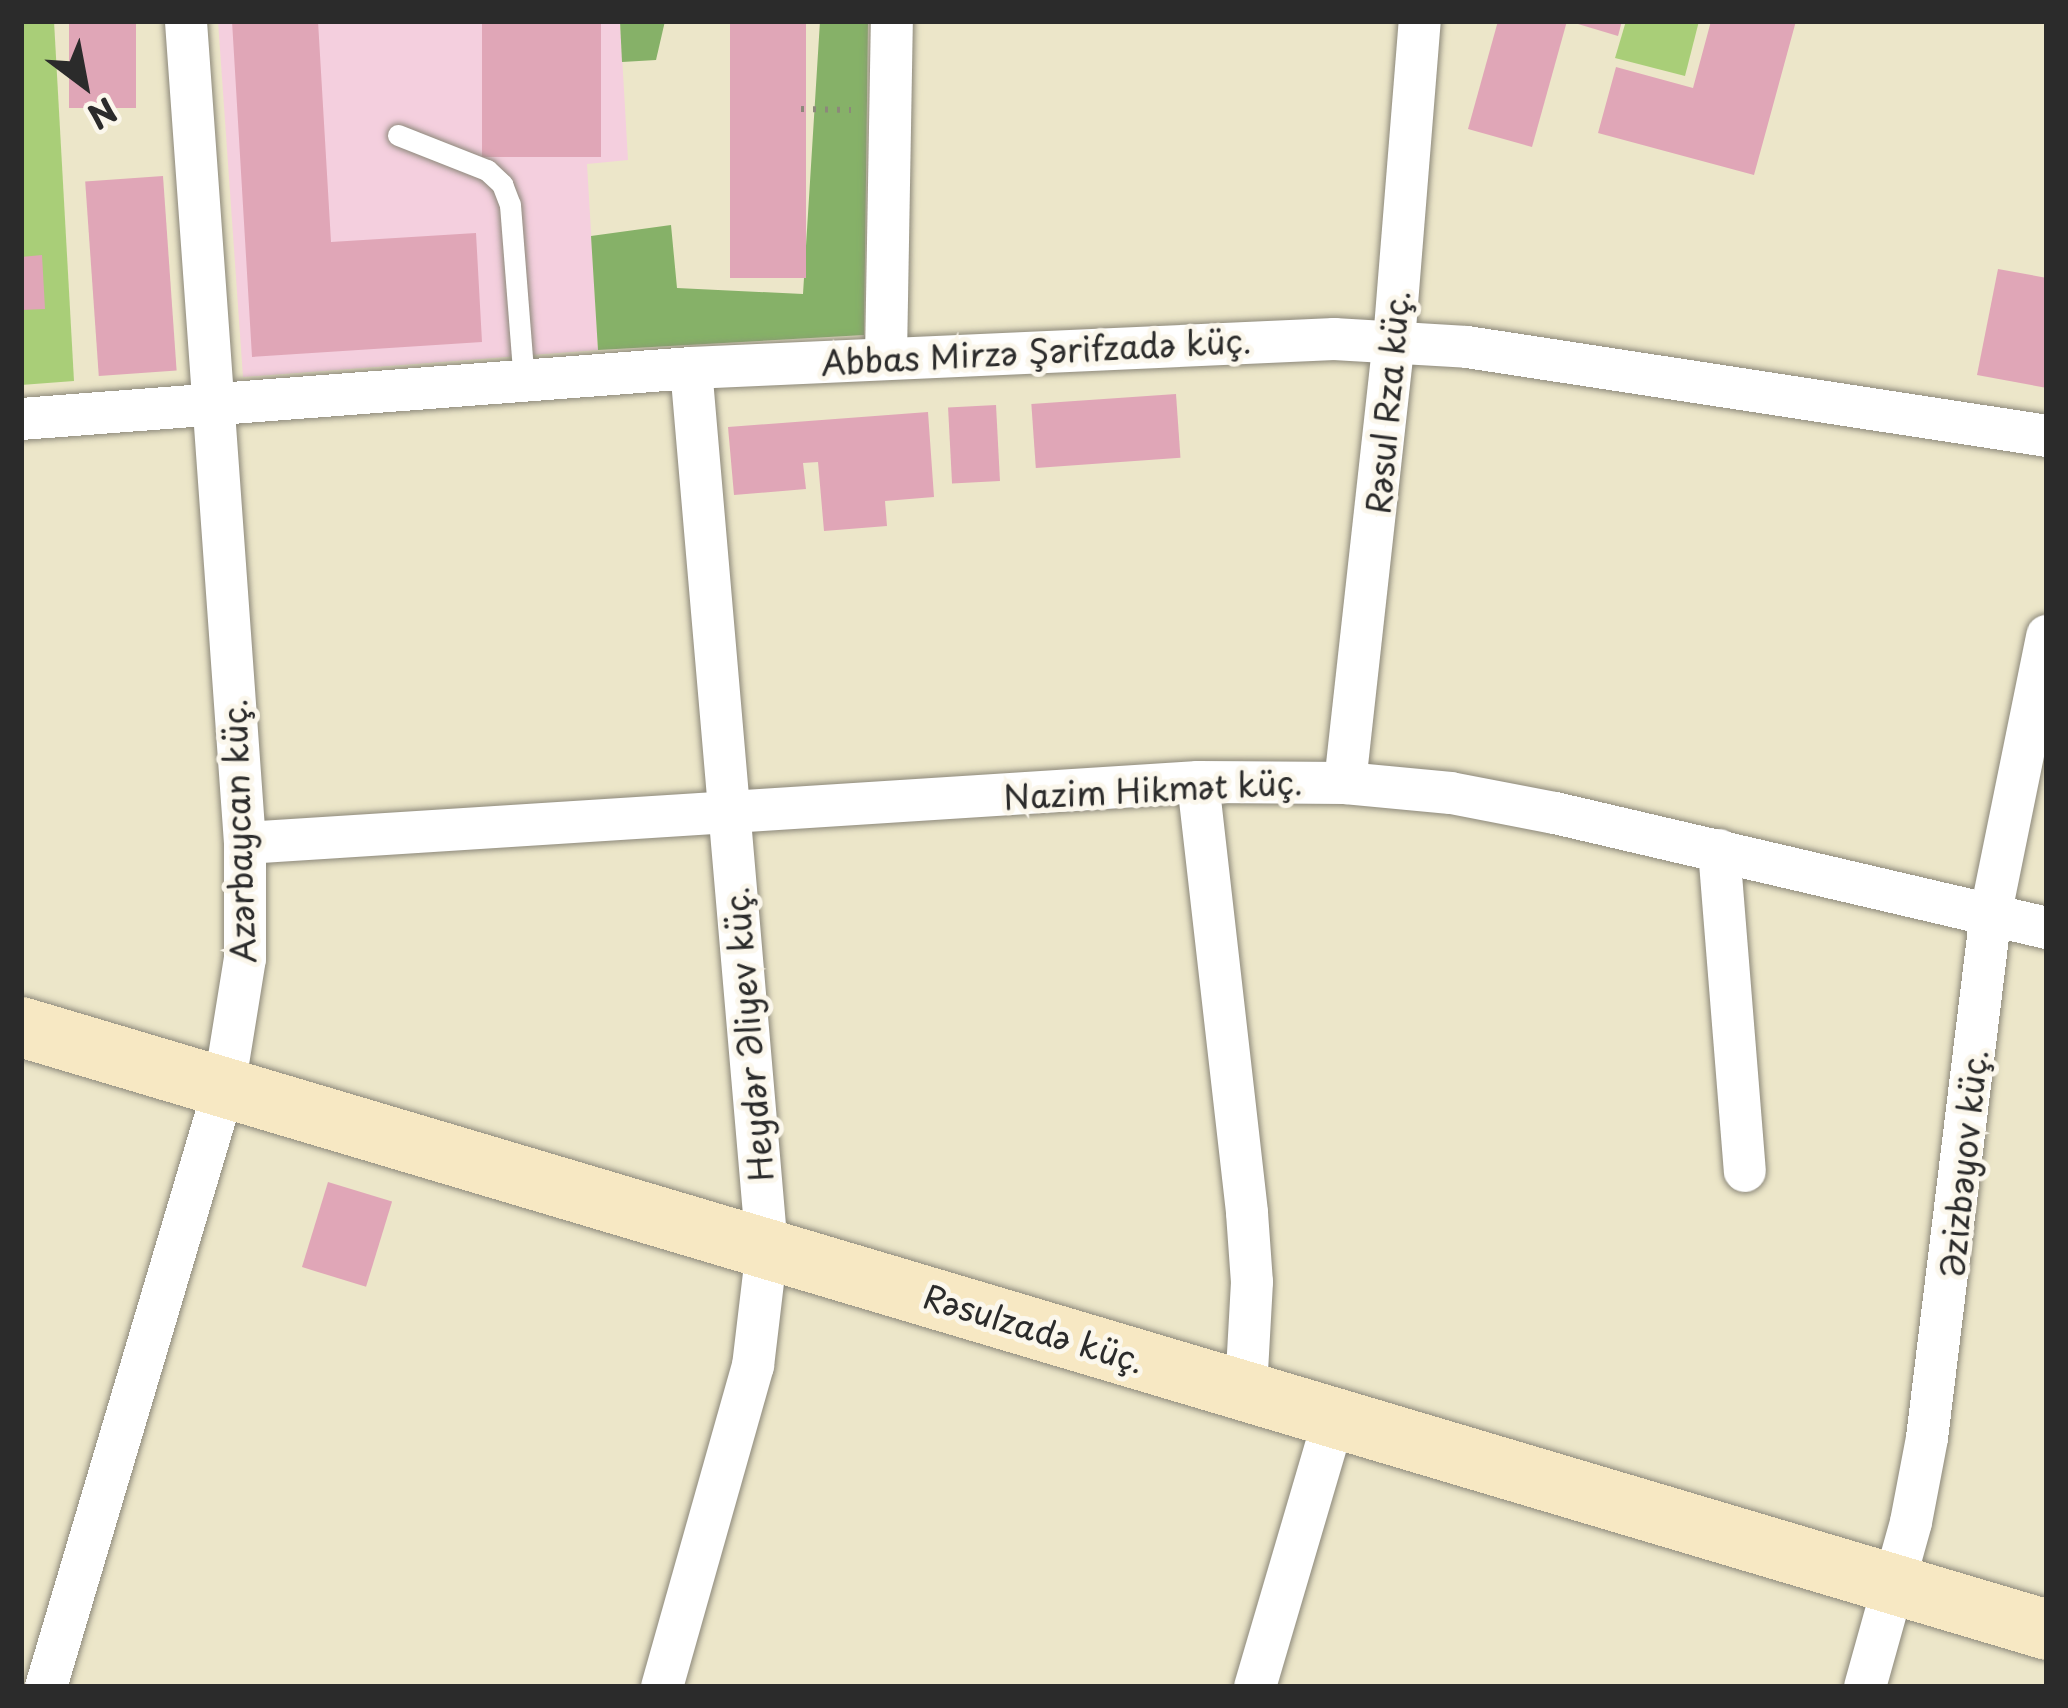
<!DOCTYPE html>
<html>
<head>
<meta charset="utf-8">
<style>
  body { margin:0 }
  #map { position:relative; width:2068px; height:1708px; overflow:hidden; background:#ece6c9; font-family:"Playpen Sans",sans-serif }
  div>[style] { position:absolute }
  .built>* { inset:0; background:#f4cfde }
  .green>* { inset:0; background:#a9ce78 }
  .forest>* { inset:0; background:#86b168 }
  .building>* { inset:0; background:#e0a6b7; transform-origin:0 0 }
  .path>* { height:6px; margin-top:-3px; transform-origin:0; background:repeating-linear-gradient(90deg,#8c887a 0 3px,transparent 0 12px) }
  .roads { filter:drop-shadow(0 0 3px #8c887a) drop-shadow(0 0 3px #8c887a) }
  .lane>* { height:21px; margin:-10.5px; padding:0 10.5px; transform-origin:10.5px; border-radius:10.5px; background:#fff }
  .street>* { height:42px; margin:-21px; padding:0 21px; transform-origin:21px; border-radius:21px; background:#fff }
  .secondary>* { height:60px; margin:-30px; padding:0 30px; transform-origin:30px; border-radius:30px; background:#f7e8c3 }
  span { translate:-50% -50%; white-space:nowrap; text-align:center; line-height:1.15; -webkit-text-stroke:10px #fbf7ec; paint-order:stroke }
  .street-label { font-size:33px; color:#2b2b2b }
  .frame { position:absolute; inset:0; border:24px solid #2b2b2b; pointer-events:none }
  .north { position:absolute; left:24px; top:24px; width:120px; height:120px; -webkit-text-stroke:9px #fbf7ec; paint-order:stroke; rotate:148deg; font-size:33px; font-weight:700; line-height:48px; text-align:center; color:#2b2b2b }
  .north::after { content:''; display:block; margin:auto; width:42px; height:54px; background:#2b2b2b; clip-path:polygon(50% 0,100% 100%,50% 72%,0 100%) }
</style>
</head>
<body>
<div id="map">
  <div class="built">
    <div style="clip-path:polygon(218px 21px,620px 21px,628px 160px,587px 164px,598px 350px,243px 377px)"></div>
  </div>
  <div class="green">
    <div style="clip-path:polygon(21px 21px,54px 21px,74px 381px,21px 385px)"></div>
    <div style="clip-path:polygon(1626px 21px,1699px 21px,1685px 76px,1615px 58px)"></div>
  </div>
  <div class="forest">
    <div style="clip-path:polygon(620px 21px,665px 21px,656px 60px,622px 62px)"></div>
    <div style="clip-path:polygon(820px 21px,868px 21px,864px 335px,598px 350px,591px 236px,671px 225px,677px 288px,803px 294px)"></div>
  </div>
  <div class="building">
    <div style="left:69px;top:21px;width:67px;height:87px"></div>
    <div style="clip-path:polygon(232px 21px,318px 21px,331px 242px,476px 233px,482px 342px,252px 357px)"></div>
    <div style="left:482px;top:21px;width:119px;height:136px"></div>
    <div style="left:730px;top:21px;width:76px;height:257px"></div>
    <div style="clip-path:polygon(1498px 21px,1567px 21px,1532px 147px,1468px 129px)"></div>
    <div style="clip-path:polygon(1568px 21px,1622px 21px,1618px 36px)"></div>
    <div style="clip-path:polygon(1711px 21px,1796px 21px,1754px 175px,1598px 133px,1616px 67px,1693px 88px)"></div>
    <div style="left:163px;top:176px;width:195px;height:78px;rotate:86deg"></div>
    <div style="clip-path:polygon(42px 255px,45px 309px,21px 310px,21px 257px)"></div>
    <div style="clip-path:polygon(1998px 269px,2047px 278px,2047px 388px,1977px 375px)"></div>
    <div style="left:1176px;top:394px;width:64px;height:145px;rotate:86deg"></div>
    <div style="left:996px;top:405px;width:76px;height:48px;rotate:87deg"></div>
    <div style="clip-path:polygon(928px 412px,934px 497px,885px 501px,887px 526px,824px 531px,818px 462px,803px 463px,806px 489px,734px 495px,728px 427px)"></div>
    <div style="left:328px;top:1182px;width:67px;height:89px;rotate:17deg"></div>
  </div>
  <div class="path">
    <div style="left:801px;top:109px;width:50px;rotate:1.1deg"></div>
  </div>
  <div class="roads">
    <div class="lane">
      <div style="left:398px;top:135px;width:96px;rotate:21.5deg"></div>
      <div style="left:487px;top:170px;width:21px;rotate:43deg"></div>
      <div style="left:502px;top:184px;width:22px;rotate:69deg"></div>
      <div style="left:510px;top:205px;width:177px;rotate:85.5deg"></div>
    </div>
    <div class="street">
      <div style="left:886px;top:357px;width:336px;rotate:-89deg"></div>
      <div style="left:21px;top:419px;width:672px;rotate:-4.35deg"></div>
      <div style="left:691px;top:368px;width:644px;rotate:-2.58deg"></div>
      <div style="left:1334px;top:339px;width:133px;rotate:3.4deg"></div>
      <div style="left:1467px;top:347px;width:587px;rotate:8.72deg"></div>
      <div style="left:1198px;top:782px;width:434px;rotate:83.5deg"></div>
      <div style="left:1247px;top:1213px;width:69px;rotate:85.9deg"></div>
      <div style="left:1252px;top:1282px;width:109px;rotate:93.2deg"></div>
      <div style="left:1345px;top:783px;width:445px;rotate:-83.7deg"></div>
      <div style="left:1394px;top:341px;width:321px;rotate:-85.4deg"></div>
      <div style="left:245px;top:843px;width:955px;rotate:-3.66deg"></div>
      <div style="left:1198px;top:782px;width:147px;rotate:0.4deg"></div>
      <div style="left:1345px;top:783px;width:106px;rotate:5.4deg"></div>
      <div style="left:1451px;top:793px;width:106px;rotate:10.9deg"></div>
      <div style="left:1555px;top:813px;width:505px;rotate:13.16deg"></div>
      <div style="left:1719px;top:850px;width:322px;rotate:85.4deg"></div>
      <div style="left:46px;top:1687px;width:625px;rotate:-73.45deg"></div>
      <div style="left:224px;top:1088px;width:131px;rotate:-80.8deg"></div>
      <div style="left:245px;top:959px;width:116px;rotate:-90deg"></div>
      <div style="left:245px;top:843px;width:824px;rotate:-94.11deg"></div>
      <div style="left:662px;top:1687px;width:334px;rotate:-74.2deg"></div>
      <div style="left:753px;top:1366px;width:118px;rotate:-83.2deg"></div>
      <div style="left:767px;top:1249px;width:884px;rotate:-94.93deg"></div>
      <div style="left:1255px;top:1687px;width:280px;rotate:-73.6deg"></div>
      <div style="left:1865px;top:1687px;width:171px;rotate:-74.4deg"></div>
      <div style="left:1911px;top:1522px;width:86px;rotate:-79.2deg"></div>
      <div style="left:1927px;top:1438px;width:530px;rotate:-83.06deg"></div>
      <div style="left:1991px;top:912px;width:282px;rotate:-78.5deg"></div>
    </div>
    <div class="secondary">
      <div style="left:21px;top:1027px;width:2114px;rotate:16.57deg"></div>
    </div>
  </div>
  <div class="street-label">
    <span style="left:1036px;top:351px;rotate:-3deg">Abbas Mirzə Şərifzadə küç.</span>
    <span style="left:1387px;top:402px;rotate:-85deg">Rəsul Rza küç.</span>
    <span style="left:1153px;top:789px;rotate:-3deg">Nazim Hikmət küç.</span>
    <span style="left:238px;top:831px;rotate:-92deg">Azərbaycan küç.</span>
    <span style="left:748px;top:1034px;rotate:-95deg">Heydər Əliyev küç.</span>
    <span style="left:1963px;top:1163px;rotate:-84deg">Əzizbəyov küç.</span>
    <span style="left:1034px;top:1328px;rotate:17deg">Rəsulzadə küç.</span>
  </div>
  <div class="frame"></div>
  <div class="north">N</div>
</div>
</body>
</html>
